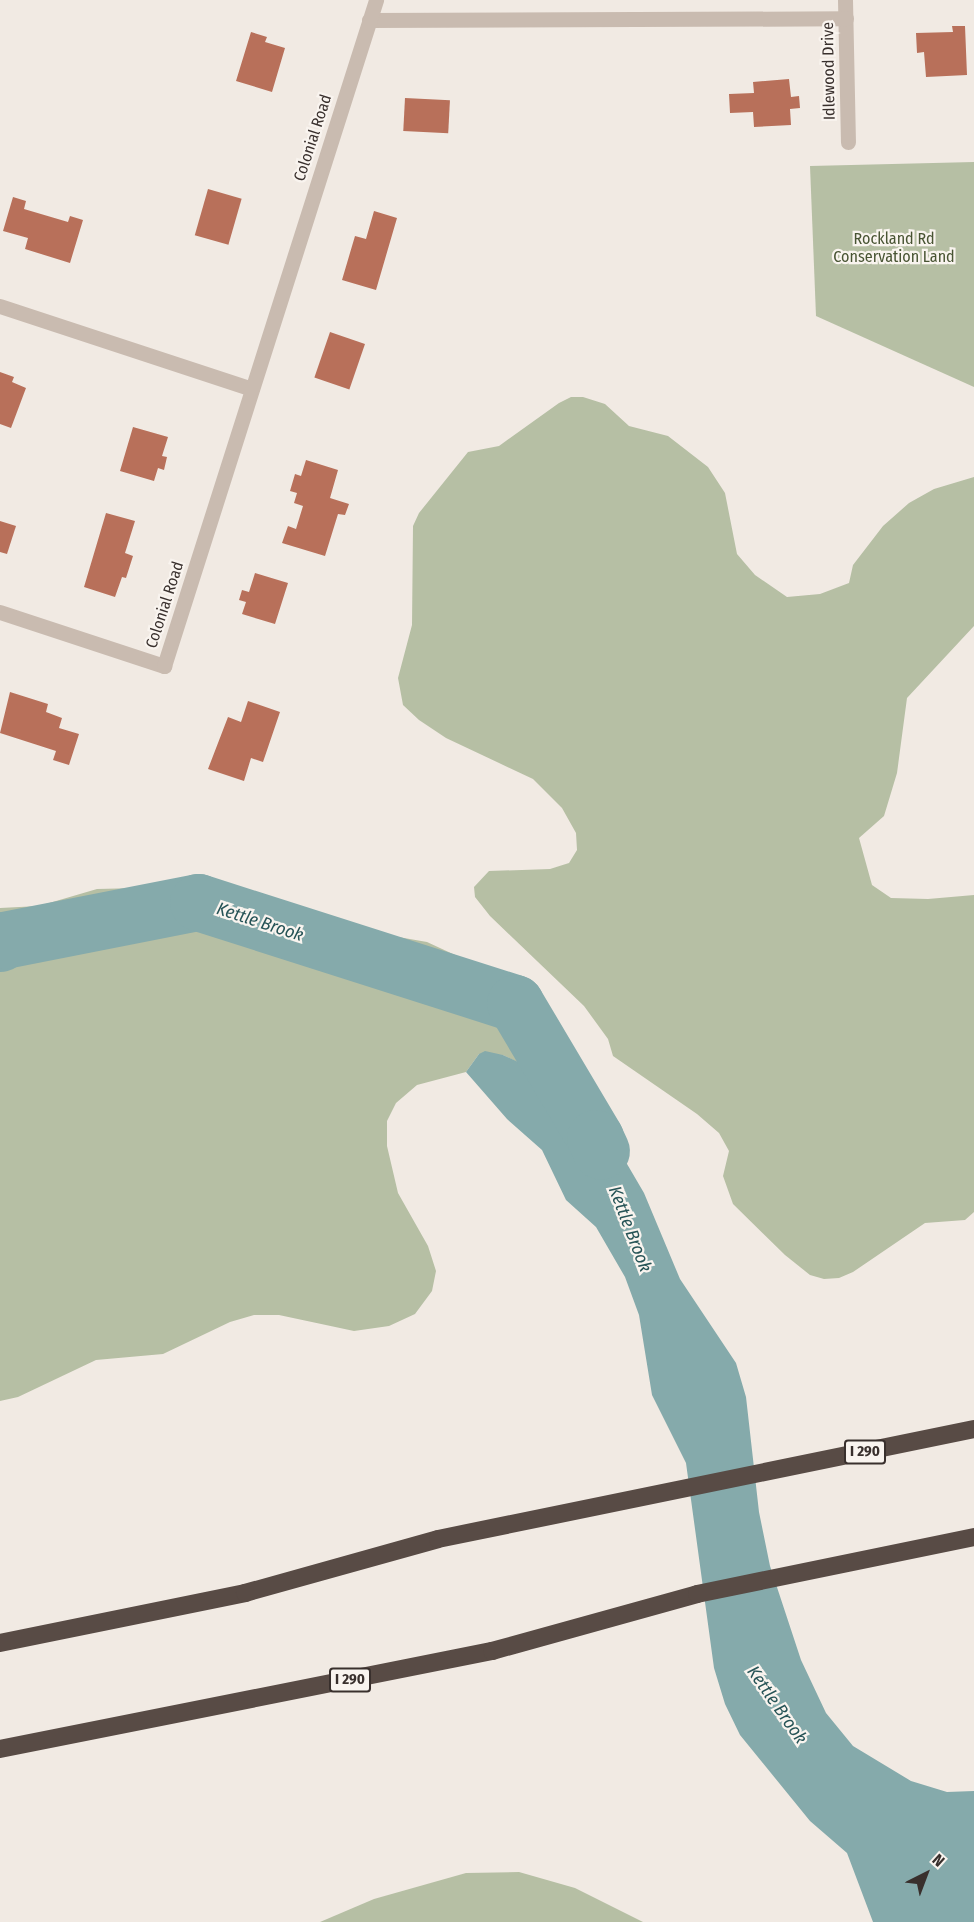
<!DOCTYPE html>
<html>
<head>
<meta charset="utf-8">
<style>
  body { margin:0 }
  #map { position:relative; width:974px; height:1922px; overflow:hidden; background:#f1eae3; font-family:"Fira Sans Condensed",sans-serif }
  div>[style] { position:absolute }
  .green>* { inset:0; background:#b6bfa4 }
  .water>* { inset:0; background:#85aaab }
  .river>* { height:57px; margin:-28.5px; padding:0 28.5px; transform-origin:28.5px; border-radius:28.5px; background:#85aaab }
  .building>* { inset:0; background:#b8705a; transform-origin:0 0 }
  .street>* { height:15px; margin:-7.5px; padding:0 7.5px; transform-origin:7.5px; border-radius:7.5px; background:#c9bbb0 }
  .highway>* { height:18px; margin:-9px; padding:0 9px; transform-origin:9px; border-radius:9px; background:#584b45 }
  span { translate:-50% -50%; white-space:nowrap; text-align:center; line-height:1.15; -webkit-text-stroke:4.5px #f9f4ef; paint-order:stroke }
  .shield-label span { padding:2px 4px; background:#f9f4ef; border:2px solid; border-radius:4px; -webkit-text-stroke-width:0 }
  .shield-label { font-size:15px; color:#39302d; font-weight:700 }
  .street-label { font-size:16px; color:#39302d }
  .park-label { font-size:16px; color:#485433 }
  .water-label { font-size:18px; color:#265356; font-style:italic }
  .north { position:absolute; left:896px; top:1844px; width:60px; height:60px; -webkit-text-stroke:4px #f9f4ef; paint-order:stroke; rotate:42deg; font-size:16px; font-weight:700; line-height:24px; text-align:center; color:#39302d }
  .north::after { content:''; display:block; margin:auto; width:21px; height:27px; background:#39302d; clip-path:polygon(50% 0,100% 100%,50% 72%,0 100%) }
</style>
</head>
<body>
<div id="map">
  <div class="green">
    <div style="clip-path:polygon(974px 162px,974px 387px,816px 316px,810px 166px)"></div>
    <div style="clip-path:polygon(571px 397px,583px 397px,605px 404px,629px 426px,668px 436px,708px 467px,725px 493px,737px 554px,755px 575px,787px 597px,820px 594px,849px 583px,853px 565px,883px 526px,909px 503px,934px 489px,974px 477px,974px 626px,907px 698px,897px 773px,884px 816px,859px 838px,872px 885px,891px 898px,928px 899px,974px 895px,974px 1212px,965px 1220px,925px 1223px,853px 1272px,839px 1278px,824px 1279px,810px 1275px,785px 1255px,733px 1204px,723px 1176px,729px 1151px,719px 1133px,697px 1114px,613px 1056px,608px 1039px,584px 1006px,490px 916px,475px 897px,474px 887px,489px 871px,550px 869px,569px 863px,577px 850px,576px 833px,562px 808px,533px 779px,446px 738px,419px 720px,403px 705px,398px 678px,412px 625px,413px 526px,419px 513px,468px 452px,499px 446px,559px 403px)"></div>
    <div style="clip-path:polygon(179px 887px,248px 893px,282px 902px,358px 930px,427px 942px,509px 980px,534px 999px,548px 1022px,550px 1038px,539px 1073px,503px 1055px,479px 1054px,466px 1072px,417px 1085px,396px 1103px,387px 1121px,387px 1146px,398px 1193px,428px 1246px,436px 1271px,432px 1291px,415px 1314px,389px 1326px,354px 1331px,279px 1315px,254px 1315px,230px 1322px,163px 1354px,96px 1360px,18px 1397px,0 1401px,0 908px,39px 906px,97px 889px)"></div>
    <div style="clip-path:polygon(519px 1872px,575px 1888px,643px 1922px,320px 1922px,374px 1899px,466px 1873px)"></div>
  </div>
  <div class="water">
    <div style="clip-path:polygon(485px 1051px,503px 1055px,572px 1087px,613px 1140px,644px 1193px,680px 1279px,736px 1363px,746px 1397px,759px 1512px,770px 1566px,801px 1660px,826px 1713px,853px 1746px,911px 1781px,947px 1792px,974px 1791px,974px 1922px,873px 1922px,847px 1853px,810px 1821px,740px 1735px,725px 1704px,714px 1668px,686px 1463px,652px 1395px,639px 1315px,625px 1277px,596px 1227px,566px 1200px,542px 1150px,507px 1119px,466px 1072px,479px 1054px)"></div>
  </div>
  <div class="river">
    <div style="left:0;top:943px;width:5px;rotate:-37deg"></div>
    <div style="left:4px;top:940px;width:198px;rotate:-11.1deg"></div>
    <div style="left:198px;top:902px;width:333px;rotate:17.7deg"></div>
    <div style="left:515px;top:1003px;width:157px;rotate:59.3deg"></div>
    <div style="left:595px;top:1138px;width:14px;rotate:65deg"></div>
  </div>
  <div class="building">
    <div style="clip-path:polygon(952px 26px,965px 26px,967px 75px,926px 77px,924px 52px,917px 53px,916px 33px,953px 32px)"></div>
    <div style="clip-path:polygon(251px 32px,267px 37px,265px 42px,285px 48px,272px 92px,236px 81px)"></div>
    <div style="clip-path:polygon(789px 79px,791px 97px,799px 96px,800px 108px,790px 109px,791px 125px,754px 127px,753px 112px,730px 113px,729px 94px,754px 93px,753px 82px)"></div>
    <div style="left:405px;top:98px;width:45px;height:33px;rotate:3deg"></div>
    <div style="left:208px;top:189px;width:35px;height:48px;rotate:16deg"></div>
    <div style="clip-path:polygon(13px 197px,26px 201px,24px 209px,68px 222px,70px 216px,83px 220px,70px 263px,25px 249px,28px 238px,3px 231px)"></div>
    <div style="clip-path:polygon(374px 211px,397px 218px,376px 290px,342px 280px,355px 236px,366px 239px)"></div>
    <div style="left:330px;top:332px;width:37px;height:48px;rotate:19deg"></div>
    <div style="clip-path:polygon(0 372px,14px 377px,12px 382px,26px 388px,11px 428px,0 424px)"></div>
    <div style="clip-path:polygon(133px 427px,168px 437px,162px 456px,167px 457px,164px 470px,158px 468px,154px 481px,120px 471px)"></div>
    <div style="clip-path:polygon(306px 460px,338px 470px,330px 498px,349px 504px,345px 515px,338px 514px,325px 556px,282px 543px,288px 526px,296px 529px,303px 506px,294px 503px,297px 493px,290px 491px,295px 474px,301px 476px)"></div>
    <div style="clip-path:polygon(106px 513px,135px 521px,125px 553px,133px 556px,126px 578px,122px 577px,115px 597px,84px 587px)"></div>
    <div style="clip-path:polygon(0 521px,16px 526px,7px 554px,0 552px)"></div>
    <div style="clip-path:polygon(255px 573px,288px 583px,275px 624px,242px 614px,246px 602px,239px 600px,242px 590px,249px 592px)"></div>
    <div style="clip-path:polygon(10px 692px,48px 704px,46px 712px,62px 718px,59px 728px,79px 734px,69px 765px,53px 760px,56px 751px,0 733px)"></div>
    <div style="clip-path:polygon(248px 701px,280px 712px,263px 762px,251px 758px,244px 781px,208px 769px,228px 717px,241px 722px)"></div>
  </div>
  <div class="street">
    <div style="left:845px;top:0;width:142px;rotate:88.8deg"></div>
    <div style="left:369px;top:20px;width:477px;rotate:-0.2deg"></div>
    <div style="left:0;top:306px;width:265px;rotate:18.2deg"></div>
    <div style="left:0;top:612px;width:173px;rotate:18.2deg"></div>
    <div style="left:164px;top:666px;width:699px;rotate:-72.34deg"></div>
  </div>
  <div class="highway">
    <div style="left:0;top:1643px;width:250px;rotate:-11.5deg"></div>
    <div style="left:245px;top:1593px;width:200px;rotate:-15.6deg"></div>
    <div style="left:438px;top:1539px;width:547px;rotate:-11.6deg"></div>
    <div style="left:0;top:1749px;width:502px;rotate:-11.27deg"></div>
    <div style="left:492px;top:1651px;width:213px;rotate:-15.5deg"></div>
    <div style="left:697px;top:1594px;width:283px;rotate:-11.6deg"></div>
  </div>
  <div class="shield-label">
    <span style="left:865px;top:1452px">I 290</span>
    <span style="left:350px;top:1680px">I 290</span>
  </div>
  <div class="street-label">
    <span style="left:829px;top:71px;rotate:-91deg">Idlewood Drive</span>
    <span style="left:313px;top:138px;rotate:-72deg">Colonial Road</span>
    <span style="left:165px;top:605px;rotate:-72deg">Colonial Road</span>
  </div>
  <div class="park-label">
    <span style="left:894px;top:248px">Rockland Rd<br>Conservation Land</span>
  </div>
  <div class="water-label">
    <span style="left:260px;top:922px;rotate:18deg">Kettle Brook</span>
    <span style="left:630px;top:1229px;rotate:69deg">Kettle Brook</span>
    <span style="left:777px;top:1705px;rotate:55deg">Kettle Brook</span>
  </div>
  <div class="north">N</div>
</div>
</body>
</html>
